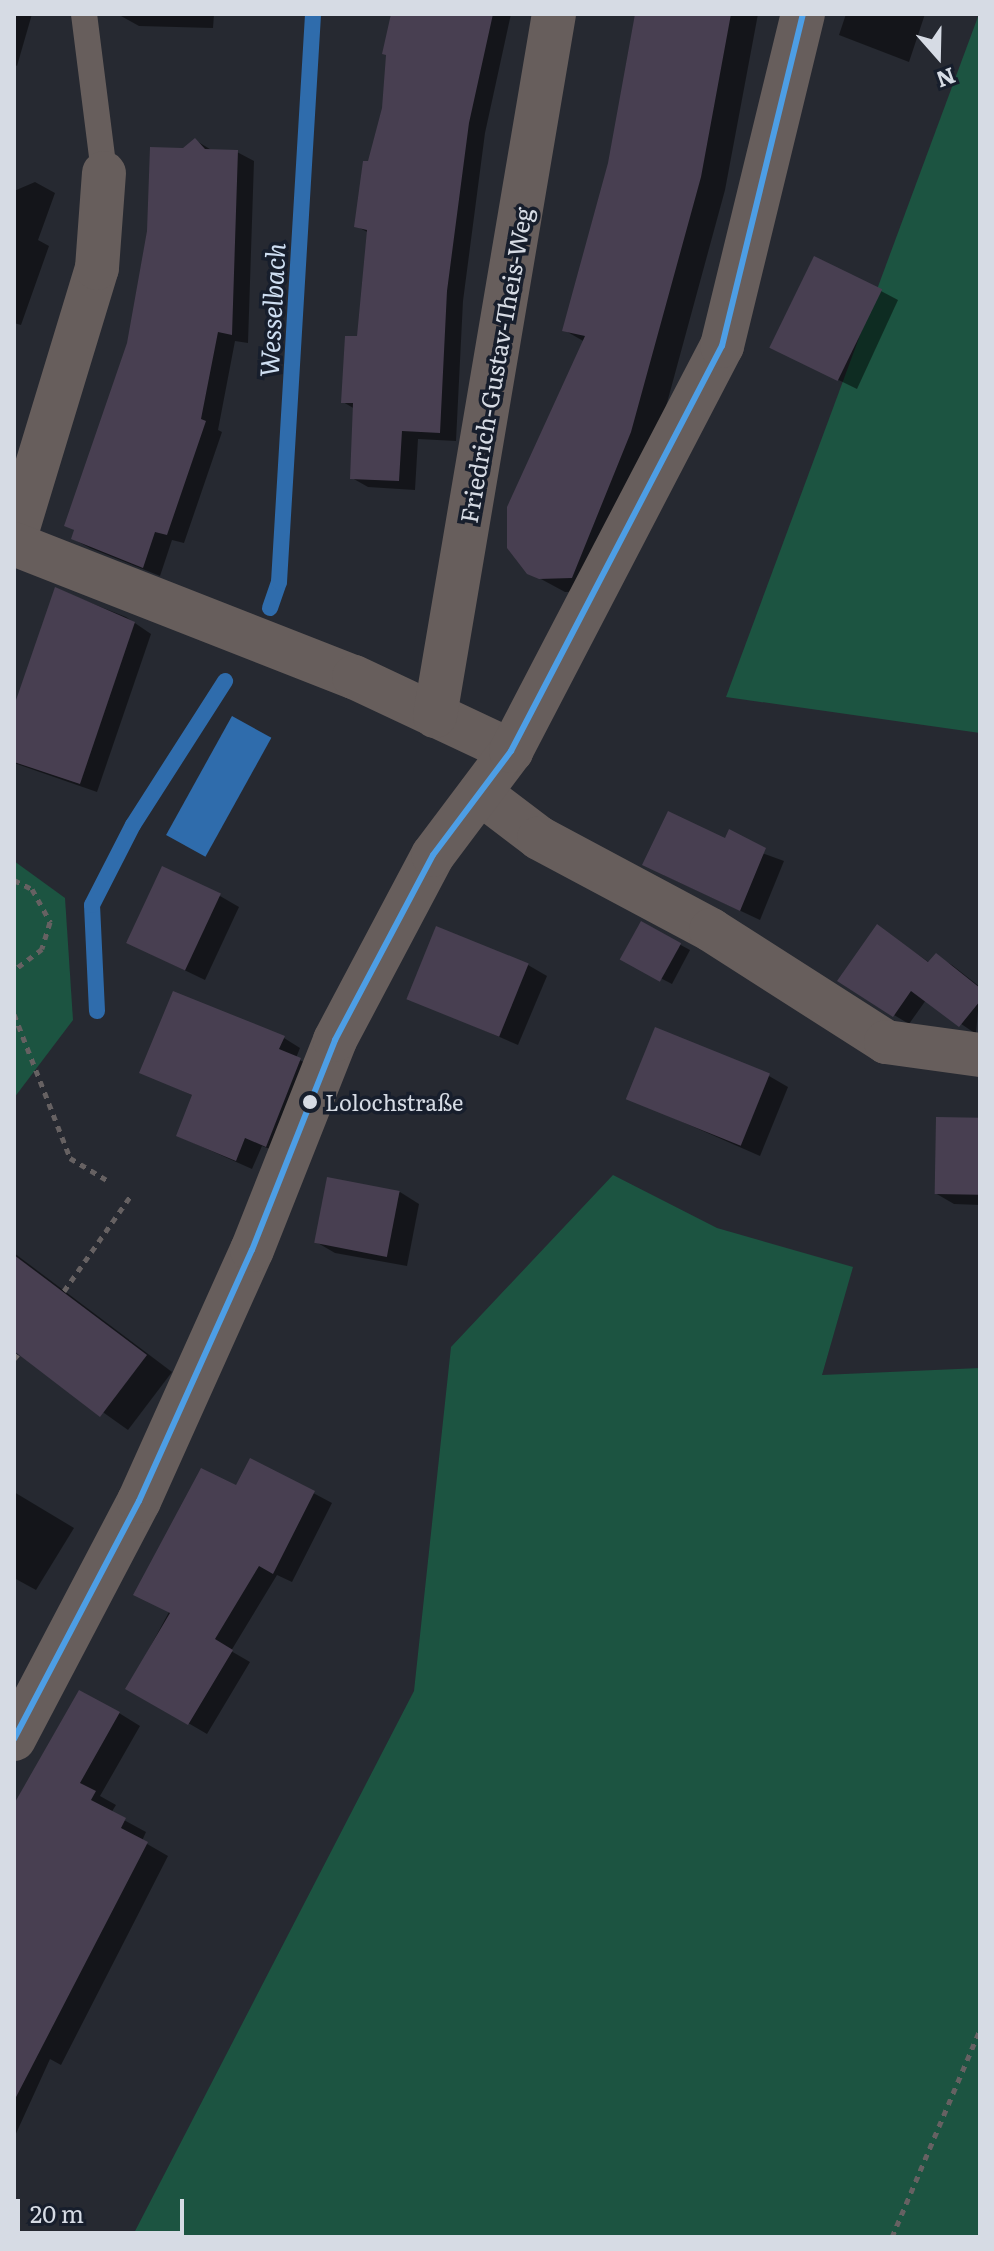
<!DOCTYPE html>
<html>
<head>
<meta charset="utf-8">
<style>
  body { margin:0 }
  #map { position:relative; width:994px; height:2251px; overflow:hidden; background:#262931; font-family:Literata,serif }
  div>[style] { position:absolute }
  .forest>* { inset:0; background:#1c5441 }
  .water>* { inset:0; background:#2f6cac; transform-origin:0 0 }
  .shadow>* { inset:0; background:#0007 }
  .stream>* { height:16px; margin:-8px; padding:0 8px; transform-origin:8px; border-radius:8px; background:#2f6cac }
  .building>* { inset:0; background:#483f51; transform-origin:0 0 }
  .path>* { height:5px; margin-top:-2.5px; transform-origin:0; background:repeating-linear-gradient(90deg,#666162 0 6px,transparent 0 12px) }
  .service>* { height:26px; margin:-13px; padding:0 13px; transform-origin:13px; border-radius:13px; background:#675e5c }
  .minor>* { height:44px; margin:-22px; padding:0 22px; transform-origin:22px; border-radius:22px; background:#675e5c }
  .bus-1>* { height:6px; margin:-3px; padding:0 3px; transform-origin:3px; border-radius:3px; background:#4d9ee5 }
  .dots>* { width:22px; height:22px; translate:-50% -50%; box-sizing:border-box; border:4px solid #171e2c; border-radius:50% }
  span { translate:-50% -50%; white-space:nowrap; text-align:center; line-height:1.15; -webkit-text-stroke:7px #171e2c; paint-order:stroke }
  .bus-label { font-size:22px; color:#d6dbe4 }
  .left { translate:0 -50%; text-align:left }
  .street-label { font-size:24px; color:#d6dbe4 }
  .water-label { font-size:26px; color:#cedef1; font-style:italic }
  .frame { position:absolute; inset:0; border:16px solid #d6dbe4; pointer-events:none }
  .north { position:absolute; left:898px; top:16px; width:80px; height:80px; -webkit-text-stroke:6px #171e2c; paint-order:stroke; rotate:160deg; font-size:22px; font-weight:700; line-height:32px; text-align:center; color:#d6dbe4 }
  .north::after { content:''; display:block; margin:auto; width:28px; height:36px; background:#d6dbe4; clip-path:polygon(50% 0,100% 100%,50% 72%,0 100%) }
  .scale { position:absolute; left:16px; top:2199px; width:168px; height:36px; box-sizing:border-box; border:4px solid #d6dbe4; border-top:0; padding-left:10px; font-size:24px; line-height:28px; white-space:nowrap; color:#d6dbe4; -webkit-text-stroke:6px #171e2c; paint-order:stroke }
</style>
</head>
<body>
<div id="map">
  <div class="forest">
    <div style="clip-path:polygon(979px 14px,980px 733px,726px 697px)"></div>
    <div style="clip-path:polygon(14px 861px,65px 898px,73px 1020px,14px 1098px)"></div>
    <div style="clip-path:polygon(613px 1175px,717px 1228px,853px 1267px,822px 1375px,980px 1368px,980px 2237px,132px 2237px,414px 1691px,451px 1347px)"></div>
  </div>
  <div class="water">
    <div style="left:232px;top:716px;width:45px;height:136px;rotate:29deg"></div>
  </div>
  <div class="shadow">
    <div style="clip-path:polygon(14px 14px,32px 14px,17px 66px,14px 64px)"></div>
    <div style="clip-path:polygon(214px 14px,213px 28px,139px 26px,121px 16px)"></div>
    <div style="clip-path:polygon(392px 14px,511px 14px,485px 133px,463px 301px,456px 441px,418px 439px,415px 490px,368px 487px,352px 478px,355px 409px,343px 402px,359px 338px,369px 233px,356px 226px,384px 109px)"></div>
    <div style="clip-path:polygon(637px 14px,758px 14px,725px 190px,655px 447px,597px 591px,565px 592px,528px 572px,585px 342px,564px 330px,609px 163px)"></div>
    <div style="clip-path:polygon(846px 14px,925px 14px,909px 62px,839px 35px)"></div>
    <div style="clip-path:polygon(195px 140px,213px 151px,237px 152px,254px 161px,248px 343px,235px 341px,218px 430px,222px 432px,184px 543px,172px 540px,160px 576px,90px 548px,73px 539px,76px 531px,66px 525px,129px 344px,184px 150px)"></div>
    <div style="clip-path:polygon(35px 182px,55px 193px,38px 240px,49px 246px,21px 325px,14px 323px,14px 191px)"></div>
    <div style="clip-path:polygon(881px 291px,898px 300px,857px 389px,773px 348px)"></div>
    <div style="clip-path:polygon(56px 589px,126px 617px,151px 634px,97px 792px,14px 763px,14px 712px)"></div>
    <div style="clip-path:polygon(726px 840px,784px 861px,760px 920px,664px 875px)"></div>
    <div style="clip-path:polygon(220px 896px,239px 907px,205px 980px,126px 942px)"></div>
    <div style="clip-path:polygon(642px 924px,690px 950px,672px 984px,633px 964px)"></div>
    <div style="clip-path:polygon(878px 927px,930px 963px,936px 956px,952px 965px,980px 987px,976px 1034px,926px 1000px,909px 1024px,894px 1015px)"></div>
    <div style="clip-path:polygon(528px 965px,547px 976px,518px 1045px,409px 998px)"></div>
    <div style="clip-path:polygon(284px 1038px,300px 1048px,296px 1058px,316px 1069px,283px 1154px,262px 1146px,252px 1169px,178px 1136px,194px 1096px,141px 1072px)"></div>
    <div style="clip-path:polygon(769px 1076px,788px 1087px,760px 1156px,628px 1098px)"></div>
    <div style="clip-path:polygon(980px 1120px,980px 1205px,954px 1204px,935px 1193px)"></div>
    <div style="clip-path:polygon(400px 1192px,419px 1204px,407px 1266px,335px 1253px,316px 1242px)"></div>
    <div style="clip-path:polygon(14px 1253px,172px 1372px,128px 1430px,14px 1349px)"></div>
    <div style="clip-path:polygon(251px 1460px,332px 1503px,292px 1582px,277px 1575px,231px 1651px,250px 1662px,207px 1734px,128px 1688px)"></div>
    <div style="clip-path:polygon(14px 1492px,74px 1528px,36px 1590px,14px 1578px)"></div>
    <div style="clip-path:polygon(119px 1713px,140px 1726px,100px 1796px,116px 1805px,111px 1813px,146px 1832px,142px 1841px,168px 1856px,61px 2065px,50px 2059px,14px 2138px,14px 1805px)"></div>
  </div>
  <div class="stream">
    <div style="left:270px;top:608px;width:28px;rotate:-71deg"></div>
    <div style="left:279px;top:582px;width:569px;rotate:-86.57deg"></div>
    <div style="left:97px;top:1011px;width:106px;rotate:-92.7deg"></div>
    <div style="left:92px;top:905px;width:90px;rotate:-62.9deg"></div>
    <div style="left:133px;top:825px;width:171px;rotate:-57.4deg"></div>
  </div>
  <div class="building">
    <div style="clip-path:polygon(391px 14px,493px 14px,469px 123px,447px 291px,440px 433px,402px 431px,399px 481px,350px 479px,353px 403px,341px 403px,345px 336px,357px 336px,367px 230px,354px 227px,363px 161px,368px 161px,382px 108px,386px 55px,382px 54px)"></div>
    <div style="clip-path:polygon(635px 14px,731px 14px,701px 177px,631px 432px,572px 578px,539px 579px,527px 574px,507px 548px,507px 507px,585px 336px,562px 331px,608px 163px)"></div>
    <div style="clip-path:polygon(195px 138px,205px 149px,238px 150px,232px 335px,218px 332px,201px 419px,206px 421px,167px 535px,155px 532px,143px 568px,71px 539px,74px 530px,64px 526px,127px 343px,147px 231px,150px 147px,183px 148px)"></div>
    <div style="left:814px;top:256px;width:76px;height:102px;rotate:26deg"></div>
    <div style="clip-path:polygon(55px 587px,135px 622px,80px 784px,14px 762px,14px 706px)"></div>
    <div style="clip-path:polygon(668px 811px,725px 838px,729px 829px,766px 848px,740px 911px,642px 865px)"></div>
    <div style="left:162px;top:866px;width:65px;height:85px;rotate:25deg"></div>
    <div style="left:641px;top:921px;width:46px;height:44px;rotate:29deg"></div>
    <div style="clip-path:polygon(877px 924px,928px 962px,936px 953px,980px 988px,980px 1001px,959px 1027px,911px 991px,893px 1017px,837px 981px)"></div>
    <div style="left:436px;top:926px;width:100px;height:79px;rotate:22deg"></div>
    <div style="clip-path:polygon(173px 991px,285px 1036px,279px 1049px,301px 1058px,266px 1147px,245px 1138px,236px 1161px,176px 1136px,192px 1095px,139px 1073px)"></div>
    <div style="left:655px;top:1027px;width:124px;height:78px;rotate:22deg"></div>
    <div style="left:936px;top:1117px;width:44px;height:77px;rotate:1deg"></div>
    <div style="left:327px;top:1177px;width:74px;height:67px;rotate:11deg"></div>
    <div style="clip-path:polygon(14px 1255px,147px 1355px,100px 1417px,14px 1351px)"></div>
    <div style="clip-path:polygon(250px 1458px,315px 1491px,273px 1574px,259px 1566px,215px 1639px,233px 1650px,188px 1725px,125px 1689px,170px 1613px,133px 1595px,201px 1468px,236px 1485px)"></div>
    <div style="clip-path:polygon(79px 1690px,120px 1712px,80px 1783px,96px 1791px,91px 1800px,126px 1818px,121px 1828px,148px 1842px,14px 2101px,14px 1804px)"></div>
  </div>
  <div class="path">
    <div style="left:14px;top:880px;width:20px;rotate:27deg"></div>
    <div style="left:32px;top:889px;width:38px;rotate:61deg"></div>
    <div style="left:50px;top:922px;width:28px;rotate:107deg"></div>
    <div style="left:42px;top:949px;width:35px;rotate:143deg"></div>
    <div style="left:14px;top:1014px;width:155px;rotate:68.7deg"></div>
    <div style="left:70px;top:1158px;width:47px;rotate:31deg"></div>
    <div style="left:64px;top:1291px;width:118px;rotate:-55deg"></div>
    <div style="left:14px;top:1359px;width:6px;rotate:-51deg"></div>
    <div style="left:892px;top:2237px;width:225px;rotate:-67deg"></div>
  </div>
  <div class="service">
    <div style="left:84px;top:14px;width:160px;rotate:82.8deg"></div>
  </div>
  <div class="minor">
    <div style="left:14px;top:541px;width:285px;rotate:-73.1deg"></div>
    <div style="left:97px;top:268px;width:95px;rotate:-85.8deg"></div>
    <div style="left:14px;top:544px;width:365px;rotate:21.4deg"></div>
    <div style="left:354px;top:677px;width:174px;rotate:25.2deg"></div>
    <div style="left:435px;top:716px;width:712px;rotate:-80.38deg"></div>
    <div style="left:480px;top:793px;width:74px;rotate:37.3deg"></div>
    <div style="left:539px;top:838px;width:195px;rotate:28.1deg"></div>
    <div style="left:711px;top:930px;width:208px;rotate:32.6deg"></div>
    <div style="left:886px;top:1042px;width:95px;rotate:7.9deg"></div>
    <div style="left:14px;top:1739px;width:269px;rotate:-62.3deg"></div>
    <div style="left:139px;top:1501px;width:275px;rotate:-65.8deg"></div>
    <div style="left:252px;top:1250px;width:226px;rotate:-68.4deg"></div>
    <div style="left:335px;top:1040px;width:209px;rotate:-62.1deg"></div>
    <div style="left:433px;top:855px;width:130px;rotate:-53.1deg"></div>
    <div style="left:511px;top:751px;width:457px;rotate:-62.5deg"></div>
    <div style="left:722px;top:346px;width:342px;rotate:-76.3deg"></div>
  </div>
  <div class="bus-1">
    <div style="left:14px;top:1739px;width:269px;rotate:-62.3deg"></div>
    <div style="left:139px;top:1501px;width:275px;rotate:-65.8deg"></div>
    <div style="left:252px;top:1250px;width:226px;rotate:-68.4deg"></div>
    <div style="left:335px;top:1040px;width:209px;rotate:-62.1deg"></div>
    <div style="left:433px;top:855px;width:130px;rotate:-53.1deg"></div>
    <div style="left:511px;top:751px;width:457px;rotate:-62.5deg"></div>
    <div style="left:722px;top:346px;width:342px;rotate:-76.3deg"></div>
  </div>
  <div class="dots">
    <div style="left:310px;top:1102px;background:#d6dbe4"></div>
  </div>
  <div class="bus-label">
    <span class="left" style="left:325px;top:1102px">Lolochstraße</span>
  </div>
  <div class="street-label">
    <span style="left:495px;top:365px;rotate:-80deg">Friedrich-Gustav-Theis-Weg</span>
  </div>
  <div class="water-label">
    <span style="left:271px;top:310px;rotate:-87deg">Wesselbach</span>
  </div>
  <div class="frame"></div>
  <div class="north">N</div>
  <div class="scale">20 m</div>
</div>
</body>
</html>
